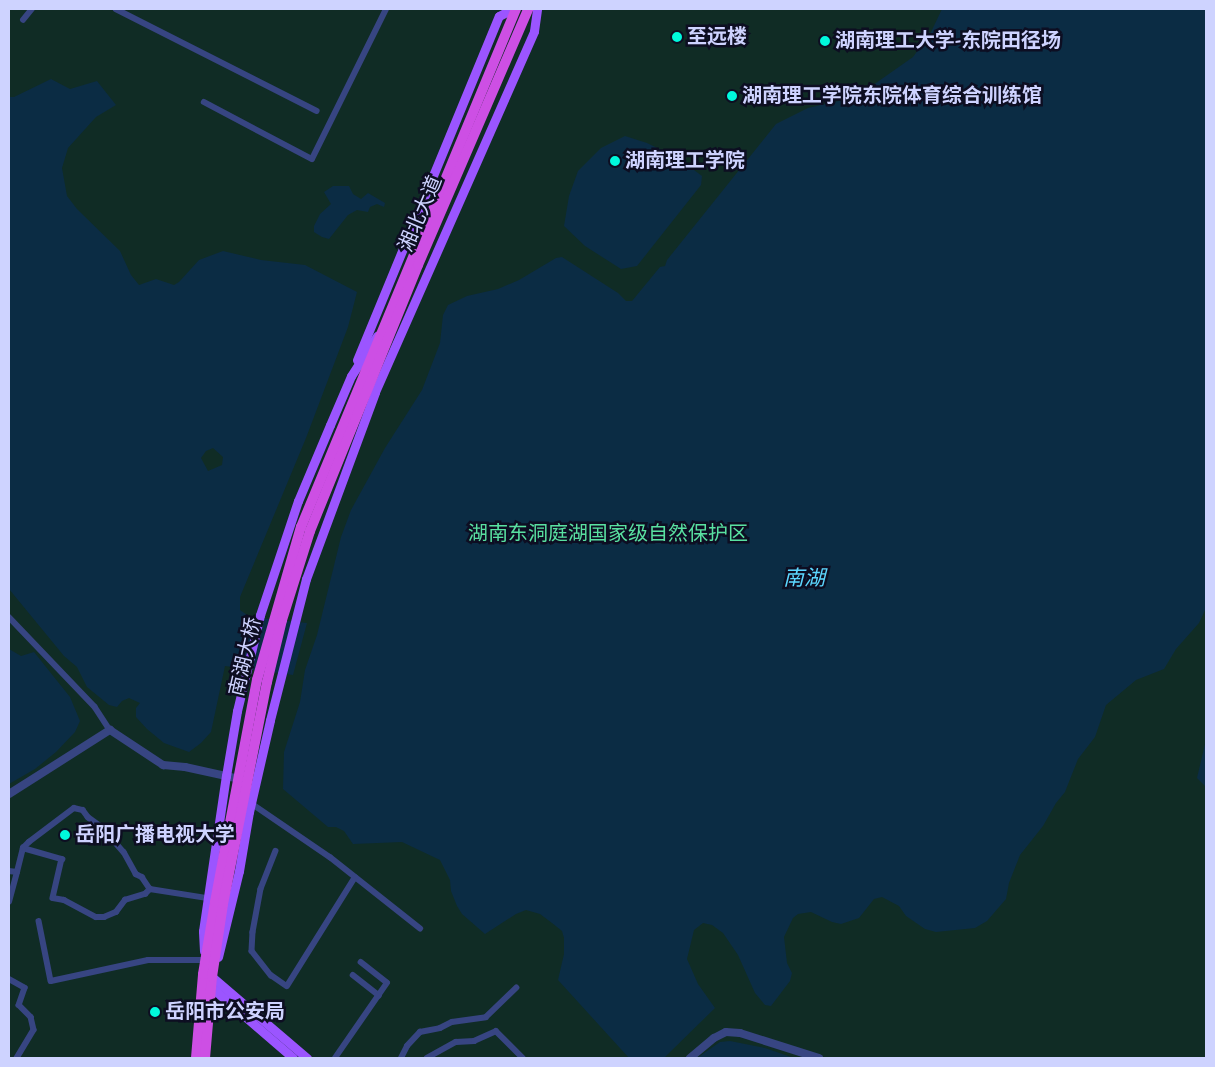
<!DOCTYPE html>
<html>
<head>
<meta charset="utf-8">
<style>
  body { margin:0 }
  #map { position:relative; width:1215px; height:1067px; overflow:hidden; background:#0d0e22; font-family:"Alegreya Sans","Noto Sans SC",sans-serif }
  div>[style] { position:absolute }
  .green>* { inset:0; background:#102c25; transform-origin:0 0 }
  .water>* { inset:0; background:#0b2c44 }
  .minor>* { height:5.5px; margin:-2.75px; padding:0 2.75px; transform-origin:2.75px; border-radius:2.75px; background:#374582 }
  .tertiary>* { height:8px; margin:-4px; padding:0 4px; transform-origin:4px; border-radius:4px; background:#374582 }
  .primary>* { height:9px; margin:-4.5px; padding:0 4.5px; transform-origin:4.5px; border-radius:4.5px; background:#9b55ff }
  .trunk>* { height:10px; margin:-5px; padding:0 5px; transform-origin:5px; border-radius:5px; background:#cd4fe4 }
  .trunk-bridge>* { height:10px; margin:-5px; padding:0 5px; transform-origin:5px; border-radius:5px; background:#cd4fe4 }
  .dots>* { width:14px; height:14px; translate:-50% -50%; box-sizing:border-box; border:2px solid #0d0e22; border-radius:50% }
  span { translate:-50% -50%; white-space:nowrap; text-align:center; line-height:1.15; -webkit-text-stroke:5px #0d0e22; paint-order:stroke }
  .poi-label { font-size:20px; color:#ced3ff; font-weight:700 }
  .left { translate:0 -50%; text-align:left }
  .street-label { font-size:20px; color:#ced3ff }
  .park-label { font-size:20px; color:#59e1a1 }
  .water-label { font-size:21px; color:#5cd7ff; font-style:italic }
  .frame { position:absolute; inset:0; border:10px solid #ced3ff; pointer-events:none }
</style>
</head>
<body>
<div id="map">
  <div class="green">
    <div style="left:9px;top:9px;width:1197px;height:1049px"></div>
  </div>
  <div class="water">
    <div style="clip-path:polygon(942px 9px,1206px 9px,1206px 608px,1199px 623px,1176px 649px,1164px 669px,1136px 680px,1106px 705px,1095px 737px,1078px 759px,1065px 792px,1056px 803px,1043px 826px,1020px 855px,1009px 883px,1006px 899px,987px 921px,975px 928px,936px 932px,925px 929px,906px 916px,899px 906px,882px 897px,874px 899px,859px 918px,841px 924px,832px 922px,811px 912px,798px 914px,793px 918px,784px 937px,787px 963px,792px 973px,790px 981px,771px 1006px,765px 1005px,755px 993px,738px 955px,723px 933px,712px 925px,703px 923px,694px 930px,687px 959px,698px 984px,715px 1008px,664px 1058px,629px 1058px,558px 980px,564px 954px,564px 938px,562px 931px,552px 923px,540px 914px,526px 910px,516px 914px,485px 934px,462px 914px,457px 906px,451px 891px,450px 880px,440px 860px,402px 842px,353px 844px,344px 831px,336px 827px,328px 827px,283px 789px,284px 752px,300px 702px,305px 670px,317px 635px,341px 537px,351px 510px,385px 448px,422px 390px,440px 343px,443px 315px,448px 305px,467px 296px,498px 289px,519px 280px,556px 258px,562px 257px,618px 293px,626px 301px,632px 301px,660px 267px,665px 266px,667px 260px,776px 124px,808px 108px,856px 97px,913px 57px,931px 32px)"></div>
    <div style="clip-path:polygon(evenodd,51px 79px,70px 89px,97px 81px,116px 105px,96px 117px,68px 148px,62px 168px,67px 196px,77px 209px,120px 251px,131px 275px,139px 285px,156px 279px,174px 285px,179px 282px,199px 260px,223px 251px,261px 260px,305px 265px,357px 292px,348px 327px,306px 438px,240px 597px,240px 610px,250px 617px,307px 623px,293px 675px,225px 666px,211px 732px,201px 743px,189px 752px,164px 743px,147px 729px,136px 717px,136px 708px,140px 703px,129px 698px,122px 701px,117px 707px,109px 705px,87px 687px,77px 667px,64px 656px,9px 589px,9px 97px,14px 97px,51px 79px,213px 448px,223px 457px,222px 465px,208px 471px,201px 458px,206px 451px,213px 448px)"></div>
    <div style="clip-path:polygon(625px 136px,647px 143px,678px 158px,702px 176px,701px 185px,637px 266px,621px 269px,585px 246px,564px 226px,569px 196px,578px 171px,601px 148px)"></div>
    <div style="clip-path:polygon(333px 186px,349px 186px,353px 194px,361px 199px,368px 193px,385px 203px,384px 207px,377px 204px,370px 207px,368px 212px,357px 210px,348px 215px,329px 239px,322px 237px,314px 232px,314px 226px,320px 214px,331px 204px,324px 192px)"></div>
    <div style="clip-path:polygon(9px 649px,21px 656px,34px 652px,70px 697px,80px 721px,75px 732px,56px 752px,35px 769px,9px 784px)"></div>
    <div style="clip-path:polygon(1206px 740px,1206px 787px,1197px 778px)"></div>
    <div style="clip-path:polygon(730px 1041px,765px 1048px,794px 1058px,697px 1058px,720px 1042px)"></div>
  </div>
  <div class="minor">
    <div style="left:116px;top:9px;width:225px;rotate:26.9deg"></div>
    <div style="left:23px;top:20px;width:14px;rotate:-51deg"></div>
    <div style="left:204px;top:102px;width:122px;rotate:27.8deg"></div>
    <div style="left:312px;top:159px;width:167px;rotate:-63.7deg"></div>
    <div style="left:9px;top:617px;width:124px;rotate:46.3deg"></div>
    <div style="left:95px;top:707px;width:27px;rotate:57deg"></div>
    <div style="left:251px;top:803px;width:96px;rotate:34.4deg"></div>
    <div style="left:330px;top:857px;width:115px;rotate:38.3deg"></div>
    <div style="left:23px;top:848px;width:41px;rotate:15.8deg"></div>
    <div style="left:62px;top:859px;width:40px;rotate:103deg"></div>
    <div style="left:53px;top:898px;width:11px;rotate:10deg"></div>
    <div style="left:64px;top:900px;width:36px;rotate:28deg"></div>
    <div style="left:96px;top:917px;width:8px"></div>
    <div style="left:104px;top:917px;width:13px;rotate:-23deg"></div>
    <div style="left:116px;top:912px;width:15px;rotate:-53deg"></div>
    <div style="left:125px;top:900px;width:21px;rotate:-17deg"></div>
    <div style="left:145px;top:894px;width:7px;rotate:-45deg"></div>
    <div style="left:276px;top:851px;width:41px;rotate:111.5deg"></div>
    <div style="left:261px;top:889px;width:44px;rotate:100.5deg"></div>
    <div style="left:253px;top:932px;width:19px;rotate:93deg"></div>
    <div style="left:252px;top:951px;width:31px;rotate:52deg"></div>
    <div style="left:271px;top:975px;width:19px;rotate:35deg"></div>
    <div style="left:287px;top:986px;width:128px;rotate:-58deg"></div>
    <div style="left:9px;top:871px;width:8px;rotate:7deg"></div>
    <div style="left:17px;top:872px;width:25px;rotate:-76deg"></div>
    <div style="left:23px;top:848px;width:8px;rotate:-45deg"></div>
    <div style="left:29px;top:842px;width:56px;rotate:-37.1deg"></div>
    <div style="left:74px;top:808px;width:9px;rotate:13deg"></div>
    <div style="left:83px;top:810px;width:9px;rotate:54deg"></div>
    <div style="left:88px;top:817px;width:17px;rotate:36deg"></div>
    <div style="left:102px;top:827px;width:33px;rotate:49deg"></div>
    <div style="left:124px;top:852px;width:25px;rotate:61deg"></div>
    <div style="left:136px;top:874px;width:7px;rotate:27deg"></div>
    <div style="left:142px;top:877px;width:14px;rotate:56deg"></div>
    <div style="left:150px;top:889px;width:58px;rotate:9deg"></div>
    <div style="left:9px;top:902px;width:31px;rotate:-75deg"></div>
    <div style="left:39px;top:921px;width:61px;rotate:78.7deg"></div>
    <div style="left:51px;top:981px;width:99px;rotate:-12.2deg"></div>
    <div style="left:148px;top:960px;width:57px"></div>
    <div style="left:353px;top:975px;width:33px;rotate:38deg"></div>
    <div style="left:9px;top:979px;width:18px;rotate:29deg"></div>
    <div style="left:25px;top:988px;width:18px;rotate:109deg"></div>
    <div style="left:19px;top:1005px;width:17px;rotate:45deg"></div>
    <div style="left:31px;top:1017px;width:13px;rotate:77deg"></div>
    <div style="left:34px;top:1030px;width:33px;rotate:121deg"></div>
    <div style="left:335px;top:1058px;width:91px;rotate:-55.3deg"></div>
    <div style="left:387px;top:983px;width:33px;rotate:-142deg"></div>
    <div style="left:401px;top:1058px;width:13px;rotate:-63deg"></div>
    <div style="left:407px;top:1046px;width:19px;rotate:-47deg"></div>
    <div style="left:420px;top:1032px;width:20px;rotate:-11deg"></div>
    <div style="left:440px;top:1028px;width:13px;rotate:-27deg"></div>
    <div style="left:452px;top:1022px;width:34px;rotate:-8deg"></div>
    <div style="left:486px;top:1017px;width:42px;rotate:-44deg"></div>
    <div style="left:427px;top:1058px;width:33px;rotate:-29deg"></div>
    <div style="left:456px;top:1042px;width:18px;rotate:-3deg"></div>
    <div style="left:474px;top:1041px;width:24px;rotate:-24deg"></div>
    <div style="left:496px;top:1031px;width:38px;rotate:45deg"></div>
  </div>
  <div class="tertiary">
    <div style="left:9px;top:794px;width:120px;rotate:-32.4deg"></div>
    <div style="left:110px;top:730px;width:64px;rotate:33.4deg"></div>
    <div style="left:163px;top:765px;width:22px;rotate:5deg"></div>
    <div style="left:185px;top:767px;width:60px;rotate:12.4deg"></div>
    <div style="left:690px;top:1058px;width:31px;rotate:-40deg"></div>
    <div style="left:714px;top:1038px;width:13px;rotate:-27deg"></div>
    <div style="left:726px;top:1032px;width:14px;rotate:4deg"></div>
    <div style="left:740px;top:1033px;width:83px;rotate:17.6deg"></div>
  </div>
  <div class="primary">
    <div style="left:357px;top:360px;width:372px;rotate:-67.6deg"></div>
    <div style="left:499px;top:16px;width:15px;rotate:-28deg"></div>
    <div style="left:204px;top:951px;width:20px;rotate:-93deg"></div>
    <div style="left:203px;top:931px;width:157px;rotate:-81.6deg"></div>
    <div style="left:226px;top:776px;width:66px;rotate:-80.4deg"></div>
    <div style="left:237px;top:711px;width:99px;rotate:-76.5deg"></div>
    <div style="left:260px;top:615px;width:120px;rotate:-71.6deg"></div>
    <div style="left:298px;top:501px;width:82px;rotate:-67.2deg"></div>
    <div style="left:330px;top:425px;width:53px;rotate:-66.8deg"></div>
    <div style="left:351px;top:376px;width:48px;rotate:-57deg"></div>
    <div style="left:218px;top:957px;width:89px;rotate:-76.3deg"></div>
    <div style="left:239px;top:871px;width:60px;rotate:-80.4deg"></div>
    <div style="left:249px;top:812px;width:94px;rotate:-77.1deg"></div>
    <div style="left:270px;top:720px;width:146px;rotate:-75.7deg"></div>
    <div style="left:306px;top:579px;width:199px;rotate:-69.7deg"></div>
    <div style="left:375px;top:392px;width:394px;rotate:-66.2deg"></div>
    <div style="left:534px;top:31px;width:22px;rotate:-82deg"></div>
    <div style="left:207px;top:976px;width:5px;rotate:11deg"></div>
    <div style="left:212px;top:977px;width:125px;rotate:40.5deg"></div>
    <div style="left:207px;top:987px;width:5px;rotate:11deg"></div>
    <div style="left:212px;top:988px;width:107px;rotate:40.8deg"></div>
  </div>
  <div class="trunk">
    <div style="left:257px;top:680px;width:159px;rotate:-74deg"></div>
    <div style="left:301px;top:527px;width:561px;rotate:-67.46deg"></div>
    <div style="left:267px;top:682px;width:64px;rotate:-76.4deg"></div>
    <div style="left:282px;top:620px;width:93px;rotate:-72.5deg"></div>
    <div style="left:310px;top:531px;width:287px;rotate:-67.9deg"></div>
    <div style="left:418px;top:265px;width:279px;rotate:-66.7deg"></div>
    <div style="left:196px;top:1058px;width:84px;rotate:-85.2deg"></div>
    <div style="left:203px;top:974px;width:73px;rotate:-80.5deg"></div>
    <div style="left:205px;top:1058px;width:81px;rotate:-85.1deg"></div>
    <div style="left:212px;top:977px;width:74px;rotate:-81.4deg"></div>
  </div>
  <div class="trunk-bridge">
    <div style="left:215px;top:902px;width:226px;rotate:-79.3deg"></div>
    <div style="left:223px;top:904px;width:226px;rotate:-78.8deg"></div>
  </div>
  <div class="dots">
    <div style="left:677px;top:37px;background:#00f9dc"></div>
    <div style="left:825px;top:41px;background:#00f9dc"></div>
    <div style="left:732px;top:96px;background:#00f9dc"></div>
    <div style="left:615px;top:161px;background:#00f9dc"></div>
    <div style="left:65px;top:835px;background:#00f9dc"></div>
    <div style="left:155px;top:1012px;background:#00f9dc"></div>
  </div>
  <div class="poi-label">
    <span class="left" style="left:687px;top:37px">至远楼</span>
    <span class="left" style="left:835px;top:41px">湖南理工大学-东院田径场</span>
    <span class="left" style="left:742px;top:96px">湖南理工学院东院体育综合训练馆</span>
    <span class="left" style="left:625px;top:161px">湖南理工学院</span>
    <span class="left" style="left:75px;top:835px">岳阳广播电视大学</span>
    <span class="left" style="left:165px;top:1012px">岳阳市公安局</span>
  </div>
  <div class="street-label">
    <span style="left:421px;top:214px;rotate:-67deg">湘北大道</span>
    <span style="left:246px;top:657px;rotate:-77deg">南湖大桥</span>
  </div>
  <div class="park-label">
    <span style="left:608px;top:534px">湖南东洞庭湖国家级自然保护区</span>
  </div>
  <div class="water-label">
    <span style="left:804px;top:579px">南湖</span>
  </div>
  <div class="frame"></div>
</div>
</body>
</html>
